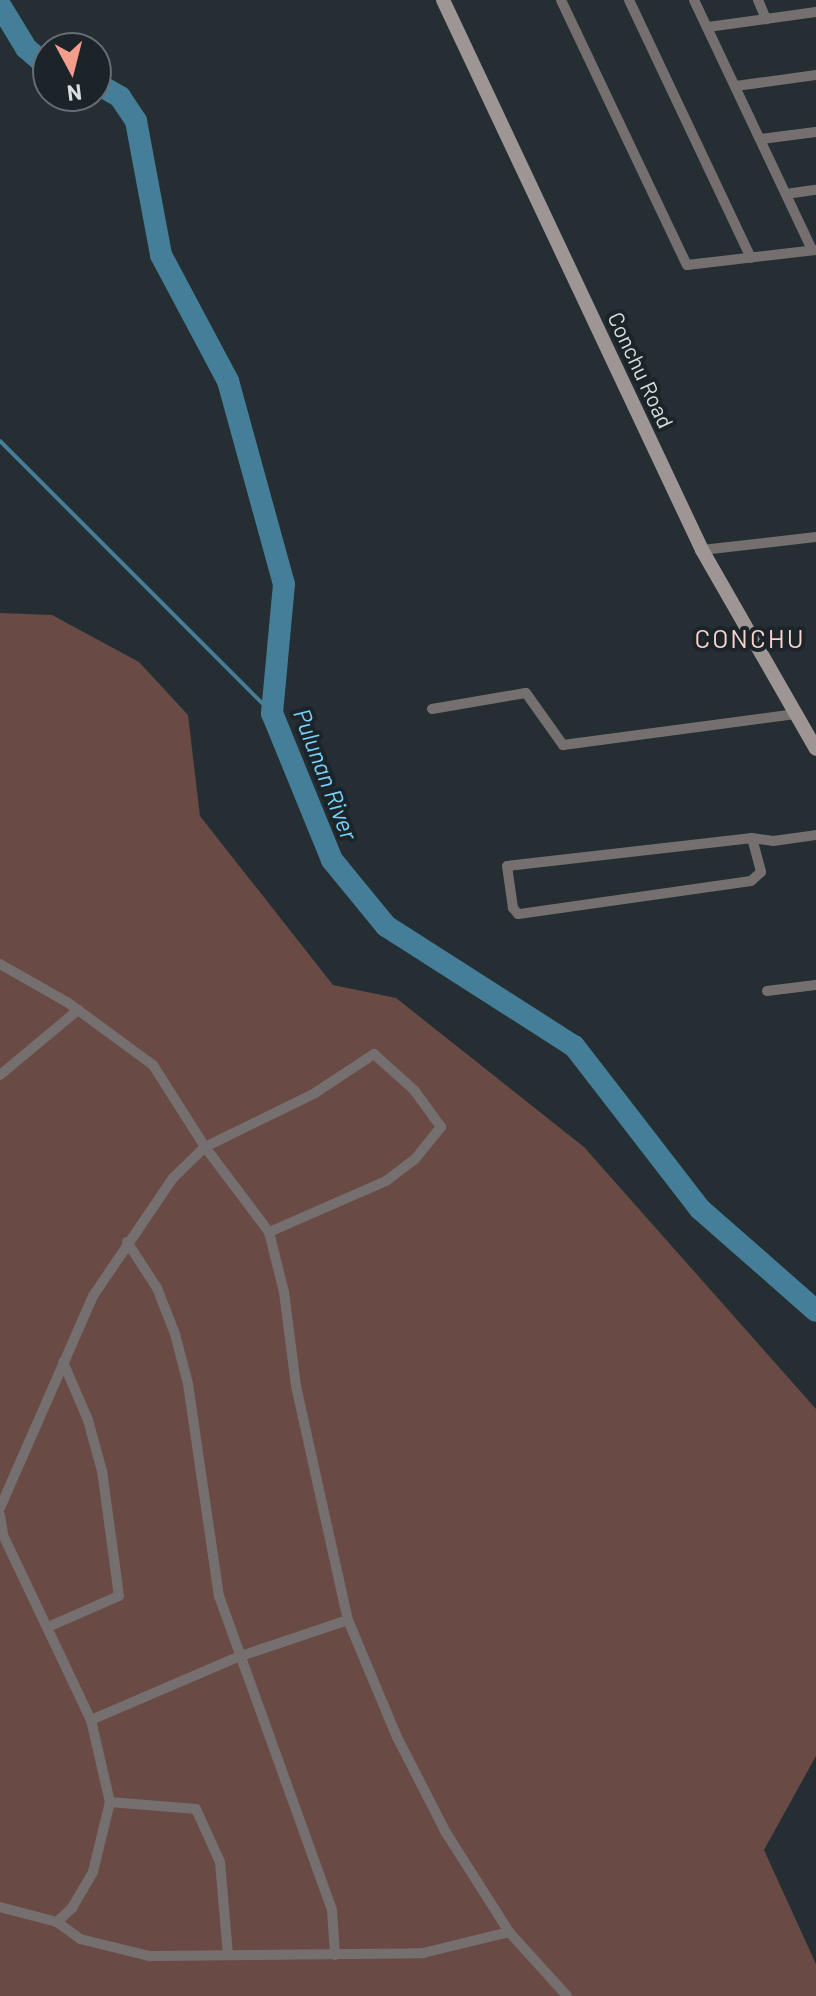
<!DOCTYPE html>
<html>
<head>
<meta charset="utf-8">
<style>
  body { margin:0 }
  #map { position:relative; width:816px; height:1996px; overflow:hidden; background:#252e32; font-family:Barlow,sans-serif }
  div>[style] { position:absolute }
  .green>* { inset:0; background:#694a44 }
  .stream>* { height:4px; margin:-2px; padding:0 2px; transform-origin:2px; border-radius:2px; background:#457e98 }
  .river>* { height:22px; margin:-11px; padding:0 11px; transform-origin:11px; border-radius:11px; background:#457e98 }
  .minor>* { height:10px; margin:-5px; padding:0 5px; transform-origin:5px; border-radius:5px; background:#75706f }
  .secondary>* { height:14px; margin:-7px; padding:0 7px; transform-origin:7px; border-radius:7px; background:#9e9694 }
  span { translate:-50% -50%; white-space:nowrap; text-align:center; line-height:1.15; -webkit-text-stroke:8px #1b2429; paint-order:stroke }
  .street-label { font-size:22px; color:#d9dee1 }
  .water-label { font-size:24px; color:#79d0f9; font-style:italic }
  .quarter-label { font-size:26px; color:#f7d4cd; letter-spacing:2px }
  .north { position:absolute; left:32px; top:32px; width:80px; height:80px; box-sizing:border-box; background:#1b2429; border:2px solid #676e73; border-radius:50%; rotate:173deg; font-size:22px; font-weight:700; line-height:32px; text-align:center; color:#d9dee1 }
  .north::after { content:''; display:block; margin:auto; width:28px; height:36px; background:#f59d8d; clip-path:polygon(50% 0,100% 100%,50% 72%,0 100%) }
</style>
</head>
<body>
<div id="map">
  <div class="green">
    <div style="clip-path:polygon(0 613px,52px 615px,139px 662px,188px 715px,200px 816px,333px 985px,396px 998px,584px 1147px,816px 1409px,816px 1756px,764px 1850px,816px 1964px,816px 1996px,0 1996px)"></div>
  </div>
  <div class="stream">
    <div style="left:0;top:441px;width:385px;rotate:45deg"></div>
  </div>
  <div class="river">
    <div style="left:0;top:5px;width:50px;rotate:58.8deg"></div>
    <div style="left:26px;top:48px;width:29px;rotate:41deg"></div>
    <div style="left:96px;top:83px;width:28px;rotate:30deg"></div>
    <div style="left:120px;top:97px;width:29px;rotate:56deg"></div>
    <div style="left:136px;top:121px;width:136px;rotate:79.4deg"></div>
    <div style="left:161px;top:255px;width:143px;rotate:62deg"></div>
    <div style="left:228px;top:381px;width:211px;rotate:74.6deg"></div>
    <div style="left:284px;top:584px;width:130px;rotate:95.3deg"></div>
    <div style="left:272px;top:713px;width:159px;rotate:67.8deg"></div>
    <div style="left:332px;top:860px;width:85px;rotate:50.7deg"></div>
    <div style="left:386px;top:926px;width:223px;rotate:32.6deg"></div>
    <div style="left:574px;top:1046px;width:206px;rotate:52.3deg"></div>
    <div style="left:700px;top:1209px;width:154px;rotate:41.3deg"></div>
  </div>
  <div class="minor">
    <div style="left:561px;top:0;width:293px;rotate:64.6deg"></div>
    <div style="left:687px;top:265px;width:130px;rotate:-6.6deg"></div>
    <div style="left:629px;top:0;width:285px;rotate:64.7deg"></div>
    <div style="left:694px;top:0;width:276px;rotate:64.7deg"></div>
    <div style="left:758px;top:0;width:21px;rotate:67deg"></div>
    <div style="left:708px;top:27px;width:109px;rotate:-7.9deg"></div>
    <div style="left:736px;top:86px;width:81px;rotate:-7.8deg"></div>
    <div style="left:761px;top:139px;width:55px;rotate:-7.3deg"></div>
    <div style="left:786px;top:194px;width:30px;rotate:-8deg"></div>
    <div style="left:702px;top:550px;width:115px;rotate:-6.5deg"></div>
    <div style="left:432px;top:709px;width:95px;rotate:-9.7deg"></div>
    <div style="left:526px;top:693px;width:64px;rotate:54.6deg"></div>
    <div style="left:563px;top:745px;width:233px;rotate:-7.6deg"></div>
    <div style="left:752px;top:838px;width:35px;rotate:75deg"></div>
    <div style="left:761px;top:872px;width:13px;rotate:138deg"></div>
    <div style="left:751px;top:881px;width:235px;rotate:171.9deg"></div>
    <div style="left:518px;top:914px;width:8px;rotate:-130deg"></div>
    <div style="left:513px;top:908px;width:42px;rotate:-98.1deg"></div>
    <div style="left:507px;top:866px;width:247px;rotate:-6.5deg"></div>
    <div style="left:752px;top:838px;width:21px;rotate:8deg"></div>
    <div style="left:773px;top:841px;width:43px;rotate:-7.9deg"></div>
    <div style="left:0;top:964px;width:77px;rotate:29.6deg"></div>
    <div style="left:67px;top:1002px;width:107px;rotate:36.2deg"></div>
    <div style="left:153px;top:1065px;width:97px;rotate:57.6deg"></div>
    <div style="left:205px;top:1147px;width:106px;rotate:53deg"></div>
    <div style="left:269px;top:1232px;width:62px;rotate:76deg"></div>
    <div style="left:284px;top:1292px;width:95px;rotate:82.7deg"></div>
    <div style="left:296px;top:1386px;width:240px;rotate:77.5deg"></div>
    <div style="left:348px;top:1620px;width:127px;rotate:67.3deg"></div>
    <div style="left:397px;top:1737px;width:106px;rotate:62.9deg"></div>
    <div style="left:445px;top:1831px;width:120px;rotate:57.6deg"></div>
    <div style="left:509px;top:1932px;width:86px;rotate:47.8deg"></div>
    <div style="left:767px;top:991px;width:49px;rotate:-7deg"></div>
    <div style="left:0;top:1075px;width:102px;rotate:-39.8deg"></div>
    <div style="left:127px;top:1242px;width:55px;rotate:56.9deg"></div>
    <div style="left:157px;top:1288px;width:49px;rotate:68.6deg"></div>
    <div style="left:175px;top:1334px;width:52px;rotate:75.4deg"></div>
    <div style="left:188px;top:1384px;width:214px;rotate:81.7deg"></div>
    <div style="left:219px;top:1596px;width:334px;rotate:70.2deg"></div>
    <div style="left:332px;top:1910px;width:45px;rotate:86.2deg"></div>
    <div style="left:0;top:1508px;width:232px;rotate:-66.3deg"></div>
    <div style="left:93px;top:1296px;width:143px;rotate:-55.9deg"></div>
    <div style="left:173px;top:1178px;width:45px;rotate:-44.1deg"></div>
    <div style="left:205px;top:1147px;width:123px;rotate:-26.1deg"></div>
    <div style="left:315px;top:1093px;width:71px;rotate:-33.5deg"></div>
    <div style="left:374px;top:1054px;width:54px;rotate:42deg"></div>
    <div style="left:414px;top:1090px;width:46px;rotate:53.9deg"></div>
    <div style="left:441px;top:1127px;width:41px;rotate:129.1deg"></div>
    <div style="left:415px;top:1159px;width:36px;rotate:143deg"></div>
    <div style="left:386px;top:1181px;width:128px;rotate:156.4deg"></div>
    <div style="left:0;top:1515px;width:20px;rotate:81deg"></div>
    <div style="left:3px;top:1535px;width:205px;rotate:64.6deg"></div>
    <div style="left:91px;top:1720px;width:84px;rotate:77deg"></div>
    <div style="left:110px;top:1802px;width:72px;rotate:103.7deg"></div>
    <div style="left:93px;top:1872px;width:42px;rotate:120.3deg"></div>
    <div style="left:72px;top:1908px;width:21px;rotate:137deg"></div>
    <div style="left:57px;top:1922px;width:59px;rotate:-165.3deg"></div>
    <div style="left:48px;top:1627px;width:77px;rotate:-23.6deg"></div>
    <div style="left:119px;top:1596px;width:126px;rotate:-97.7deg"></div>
    <div style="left:102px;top:1471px;width:53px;rotate:-105.4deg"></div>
    <div style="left:88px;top:1420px;width:63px;rotate:-113.3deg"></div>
    <div style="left:91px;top:1720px;width:160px;rotate:-23.2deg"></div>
    <div style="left:238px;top:1657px;width:116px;rotate:-18.6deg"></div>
    <div style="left:110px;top:1802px;width:86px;rotate:4.7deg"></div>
    <div style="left:196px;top:1809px;width:58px;rotate:65.6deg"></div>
    <div style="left:220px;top:1862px;width:93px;rotate:85.1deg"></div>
    <div style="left:57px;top:1922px;width:29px;rotate:36deg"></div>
    <div style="left:80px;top:1939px;width:71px;rotate:13.8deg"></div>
    <div style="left:149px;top:1956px;width:274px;rotate:-0.6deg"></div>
    <div style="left:423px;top:1953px;width:89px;rotate:-13.7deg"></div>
  </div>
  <div class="secondary">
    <div style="left:443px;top:0;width:608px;rotate:64.78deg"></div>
    <div style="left:702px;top:550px;width:229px;rotate:60.2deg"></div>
  </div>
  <div class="street-label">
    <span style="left:641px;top:370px;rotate:65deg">Conchu Road</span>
  </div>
  <div class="water-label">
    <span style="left:326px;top:774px;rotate:69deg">Pulunan River</span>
  </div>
  <div class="quarter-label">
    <span style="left:750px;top:638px">CONCHU</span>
  </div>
  <div class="north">N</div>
</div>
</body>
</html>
